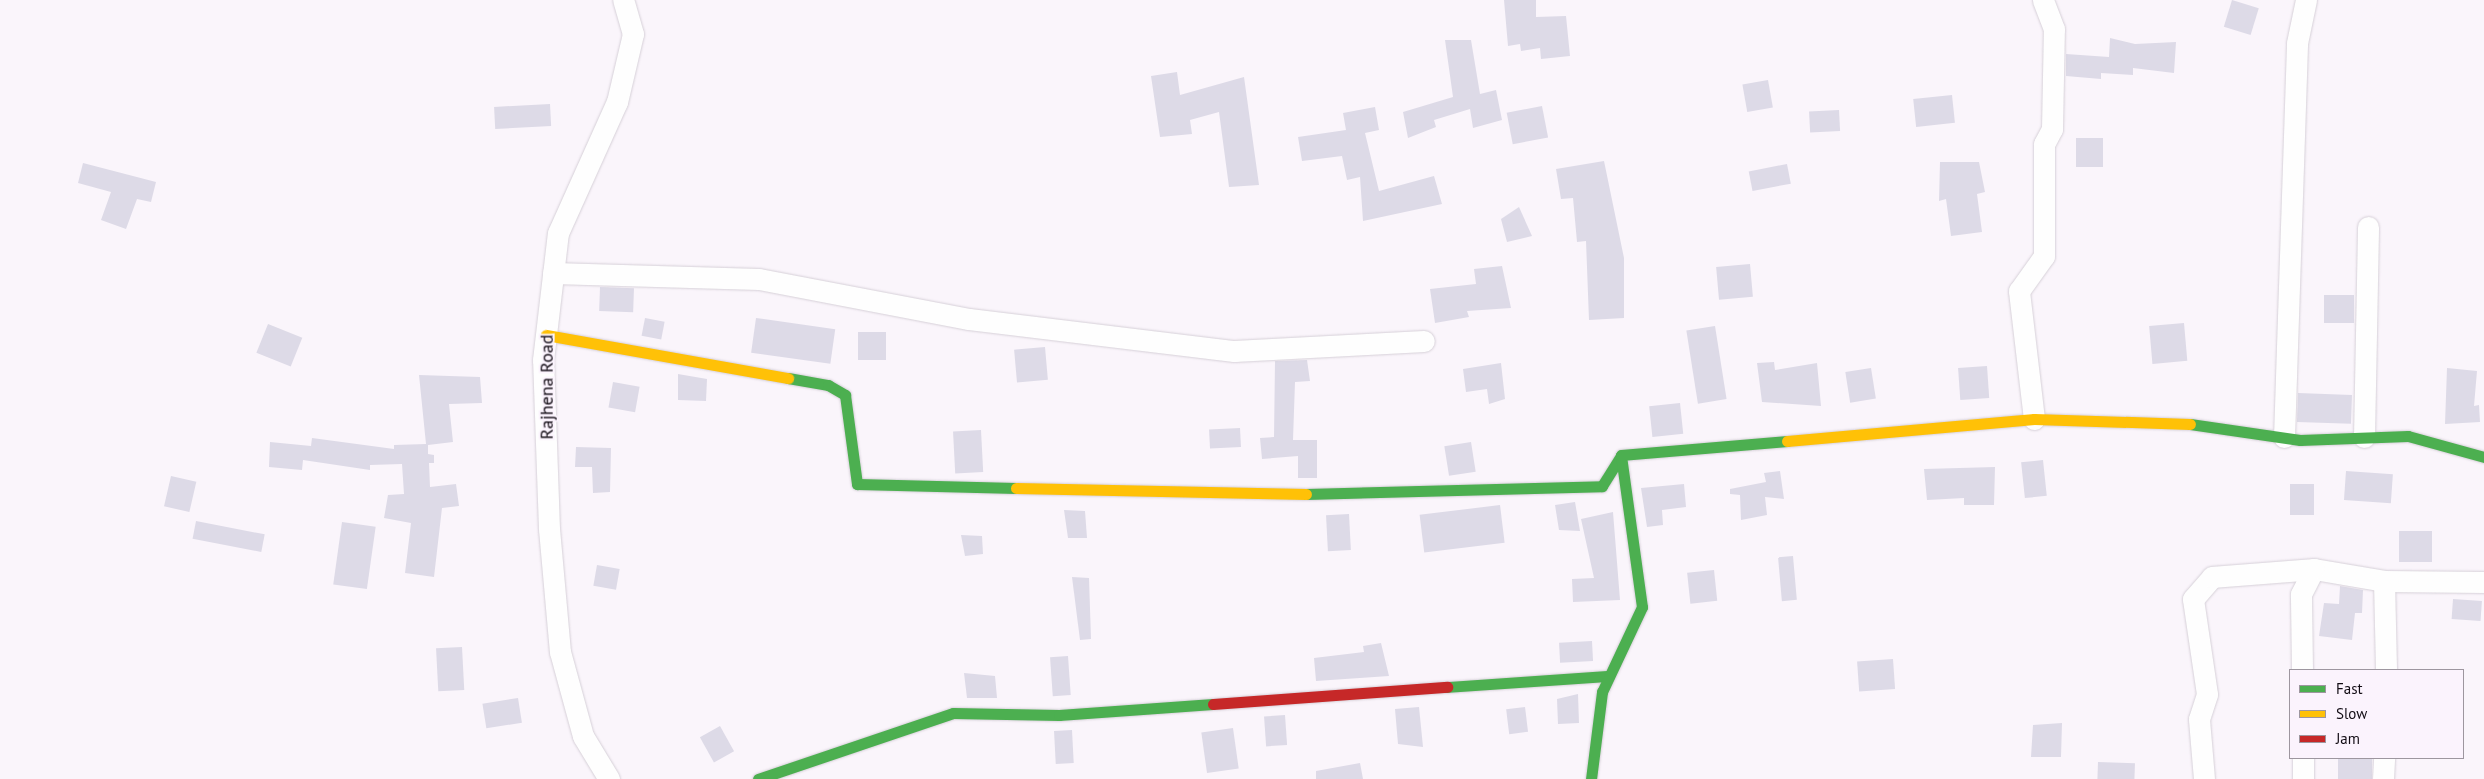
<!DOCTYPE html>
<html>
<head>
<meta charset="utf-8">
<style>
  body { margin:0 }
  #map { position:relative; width:2484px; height:779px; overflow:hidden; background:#faf5fb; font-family:"PT Sans",sans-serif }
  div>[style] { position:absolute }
  .building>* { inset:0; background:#dddae7; transform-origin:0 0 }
  .roads { filter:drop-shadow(0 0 1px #d6d0d8) drop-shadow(0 0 1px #d6d0d8) }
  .street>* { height:21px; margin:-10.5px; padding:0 10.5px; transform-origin:10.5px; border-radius:10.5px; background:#fefefe }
  .fast>* { height:11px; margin:-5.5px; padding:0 5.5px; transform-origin:5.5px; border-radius:5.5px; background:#4caf50 }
  .slow>* { height:11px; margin:-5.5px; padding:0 5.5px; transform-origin:5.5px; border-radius:5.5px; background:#ffc107 }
  .jam>* { height:11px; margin:-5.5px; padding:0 5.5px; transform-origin:5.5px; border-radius:5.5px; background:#c62828 }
  span { translate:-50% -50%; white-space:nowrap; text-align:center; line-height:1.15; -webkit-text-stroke:4px #fbf3fd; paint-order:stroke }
  .street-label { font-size:18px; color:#110b13 }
  .legend { position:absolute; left:2289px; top:669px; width:175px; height:90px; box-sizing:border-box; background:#fbf3fd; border:1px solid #9d969f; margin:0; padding:6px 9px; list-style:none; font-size:15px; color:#110b13 }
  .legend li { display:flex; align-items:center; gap:10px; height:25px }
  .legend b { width:25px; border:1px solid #9d969f }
</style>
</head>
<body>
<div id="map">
  <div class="building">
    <div style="clip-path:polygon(1504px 0,1536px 0,1536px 17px,1566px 16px,1570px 56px,1541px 59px,1540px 48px,1521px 51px,1520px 44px,1508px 46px)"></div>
    <div style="left:2232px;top:0;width:28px;height:28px;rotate:17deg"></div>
    <div style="clip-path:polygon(2110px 38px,2135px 44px,2176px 42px,2174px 73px,2133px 68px,2133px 75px,2101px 73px,2101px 79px,2066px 76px,2066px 54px,2109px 57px)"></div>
    <div style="clip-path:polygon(1445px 40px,1471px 40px,1480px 94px,1496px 90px,1502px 120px,1473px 128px,1470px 109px,1434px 120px,1436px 127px,1408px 138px,1403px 112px,1453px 97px)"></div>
    <div style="clip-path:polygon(1177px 72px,1180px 95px,1244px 77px,1259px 185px,1229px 187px,1219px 112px,1190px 120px,1192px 134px,1160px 137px,1151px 76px)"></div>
    <div style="left:1768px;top:80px;width:28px;height:26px;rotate:80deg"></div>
    <div style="left:1952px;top:95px;width:28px;height:39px;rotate:84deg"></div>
    <div style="left:550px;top:104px;width:22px;height:56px;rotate:87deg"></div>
    <div style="left:1542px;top:106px;width:32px;height:36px;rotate:79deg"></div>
    <div style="clip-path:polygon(1375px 107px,1379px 130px,1365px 133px,1379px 191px,1434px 176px,1442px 204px,1363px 221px,1360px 177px,1347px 180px,1342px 156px,1302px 161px,1298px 137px,1346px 130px,1343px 113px)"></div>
    <div style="left:1839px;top:110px;width:21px;height:30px;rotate:87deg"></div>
    <div style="left:2076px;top:138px;width:27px;height:29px"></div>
    <div style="clip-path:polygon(1604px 161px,1624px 258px,1624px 318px,1589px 320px,1586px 241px,1577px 242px,1573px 198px,1561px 199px,1556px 169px)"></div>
    <div style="clip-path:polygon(1940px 162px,1979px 162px,1985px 192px,1977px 194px,1982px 232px,1951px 236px,1946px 199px,1939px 201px)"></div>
    <div style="clip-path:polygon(83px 163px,156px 182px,151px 202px,137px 199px,126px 229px,101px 220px,111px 192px,78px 183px)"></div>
    <div style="left:1787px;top:164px;width:20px;height:39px;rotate:79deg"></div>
    <div style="clip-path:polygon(1519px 207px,1532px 236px,1507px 242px,1501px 219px)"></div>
    <div style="left:1750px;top:264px;width:33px;height:34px;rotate:85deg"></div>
    <div style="clip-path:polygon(1502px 266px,1511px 308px,1467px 311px,1469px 317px,1435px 323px,1430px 289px,1476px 284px,1474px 269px)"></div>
    <div style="left:600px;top:287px;width:34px;height:24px;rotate:2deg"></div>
    <div style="left:2354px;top:295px;width:28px;height:30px;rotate:90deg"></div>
    <div style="left:645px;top:318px;width:20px;height:18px;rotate:11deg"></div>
    <div style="left:756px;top:318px;width:80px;height:35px;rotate:8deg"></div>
    <div style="left:2184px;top:323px;width:38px;height:35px;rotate:85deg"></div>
    <div style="left:268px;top:324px;width:37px;height:31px;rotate:22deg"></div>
    <div style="left:1715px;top:326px;width:74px;height:29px;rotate:81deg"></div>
    <div style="left:858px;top:332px;width:28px;height:28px"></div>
    <div style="left:1045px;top:347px;width:33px;height:31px;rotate:85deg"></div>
    <div style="clip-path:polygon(1307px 360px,1310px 381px,1295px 382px,1293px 440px,1317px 440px,1317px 478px,1298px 478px,1298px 456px,1262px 459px,1260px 438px,1274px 437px,1275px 361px)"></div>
    <div style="clip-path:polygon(1774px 362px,1775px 370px,1817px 363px,1821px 406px,1762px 402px,1757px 363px)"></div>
    <div style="clip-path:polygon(1501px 363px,1505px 399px,1489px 404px,1487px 389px,1466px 392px,1463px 369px)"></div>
    <div style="left:1987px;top:366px;width:32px;height:29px;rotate:86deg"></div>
    <div style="left:1871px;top:368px;width:31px;height:26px;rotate:81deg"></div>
    <div style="clip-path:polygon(2447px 368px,2477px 371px,2474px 406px,2479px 405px,2480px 422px,2445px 424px)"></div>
    <div style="clip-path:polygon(678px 374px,707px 379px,706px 401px,678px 400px)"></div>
    <div style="clip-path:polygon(419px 375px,480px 377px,482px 403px,449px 404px,453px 442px,428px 445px,428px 454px,434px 455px,434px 463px,429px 463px,430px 487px,456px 484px,459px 506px,442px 508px,434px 577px,405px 573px,411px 523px,384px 518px,388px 495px,404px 494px,402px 464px,370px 465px,370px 470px,303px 460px,302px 470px,269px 467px,270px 442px,311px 446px,312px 438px,394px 449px,394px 445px,426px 444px)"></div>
    <div style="left:613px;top:382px;width:27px;height:26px;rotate:10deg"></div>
    <div style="left:2298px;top:393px;width:54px;height:29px;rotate:2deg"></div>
    <div style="left:1680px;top:403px;width:31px;height:31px;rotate:84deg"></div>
    <div style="left:1240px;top:428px;width:19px;height:31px;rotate:87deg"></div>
    <div style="left:981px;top:430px;width:42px;height:28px;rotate:87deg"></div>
    <div style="left:1471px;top:442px;width:30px;height:27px;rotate:81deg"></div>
    <div style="clip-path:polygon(576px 447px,611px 448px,610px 492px,593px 493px,592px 467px,575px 467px)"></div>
    <div style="left:2043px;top:460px;width:36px;height:22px;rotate:84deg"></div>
    <div style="clip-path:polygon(1995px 467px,1994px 505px,1964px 505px,1964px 498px,1927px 500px,1924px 469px)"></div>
    <div style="clip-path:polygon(1780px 471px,1784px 499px,1765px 497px,1767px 515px,1741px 520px,1740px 495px,1730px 494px,1730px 489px,1766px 482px,1764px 473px)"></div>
    <div style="left:2346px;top:471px;width:47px;height:29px;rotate:4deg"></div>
    <div style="left:171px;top:476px;width:26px;height:31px;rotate:13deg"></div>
    <div style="clip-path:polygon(1684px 484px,1686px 507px,1662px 510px,1663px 525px,1647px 527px,1641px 488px)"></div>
    <div style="left:2290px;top:484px;width:24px;height:31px"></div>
    <div style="clip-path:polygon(1575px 502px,1580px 531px,1559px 530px,1555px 505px)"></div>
    <div style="left:1500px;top:505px;width:38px;height:81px;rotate:83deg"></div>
    <div style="clip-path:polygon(1064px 510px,1085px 511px,1087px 538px,1068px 538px)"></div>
    <div style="clip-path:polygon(1613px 512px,1620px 600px,1573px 602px,1572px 579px,1594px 578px,1581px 519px)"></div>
    <div style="left:1349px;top:514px;width:36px;height:23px;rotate:87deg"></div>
    <div style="left:196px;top:521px;width:70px;height:18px;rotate:11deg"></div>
    <div style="left:342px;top:522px;width:34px;height:63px;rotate:8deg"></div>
    <div style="left:2399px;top:531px;width:33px;height:31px"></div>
    <div style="clip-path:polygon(961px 535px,982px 536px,983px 554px,965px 556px)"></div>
    <div style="left:1793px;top:556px;width:44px;height:15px;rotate:85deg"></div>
    <div style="left:597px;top:565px;width:23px;height:21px;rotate:10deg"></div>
    <div style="left:1714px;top:570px;width:31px;height:27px;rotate:84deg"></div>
    <div style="clip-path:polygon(1072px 577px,1089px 578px,1091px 639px,1080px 640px)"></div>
    <div style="clip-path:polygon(2340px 586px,2363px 590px,2362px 613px,2355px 613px,2352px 640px,2319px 636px,2324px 603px,2339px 604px)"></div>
    <div style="left:2453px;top:599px;width:29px;height:20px;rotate:4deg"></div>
    <div style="left:1592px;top:641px;width:20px;height:33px;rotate:87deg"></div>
    <div style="clip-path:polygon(1381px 643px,1389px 676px,1316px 681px,1314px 658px,1364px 652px,1363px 646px)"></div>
    <div style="left:462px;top:647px;width:43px;height:26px;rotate:87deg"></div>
    <div style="left:1068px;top:656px;width:39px;height:18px;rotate:86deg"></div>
    <div style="left:1893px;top:659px;width:30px;height:36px;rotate:86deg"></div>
    <div style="clip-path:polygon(964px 673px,995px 676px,997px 698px,967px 698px)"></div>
    <div style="clip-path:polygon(1578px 694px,1579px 723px,1558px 724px,1557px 699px)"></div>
    <div style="left:518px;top:698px;width:25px;height:36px;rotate:81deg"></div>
    <div style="clip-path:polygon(1419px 707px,1423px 747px,1398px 744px,1395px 709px)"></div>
    <div style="left:1525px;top:707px;width:25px;height:19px;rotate:83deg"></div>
    <div style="left:1285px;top:715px;width:30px;height:21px;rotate:86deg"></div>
    <div style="clip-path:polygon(2062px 723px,2061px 757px,2031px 757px,2033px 725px)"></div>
    <div style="left:720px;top:726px;width:29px;height:23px;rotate:61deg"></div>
    <div style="left:1233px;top:728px;width:41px;height:32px;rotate:82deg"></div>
    <div style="left:1072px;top:730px;width:33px;height:18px;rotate:87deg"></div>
    <div style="left:2338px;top:758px;width:34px;height:21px"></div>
    <div style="left:2098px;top:762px;width:37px;height:17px;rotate:2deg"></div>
    <div style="clip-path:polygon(1360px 763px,1363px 779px,1316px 779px,1316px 771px)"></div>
  </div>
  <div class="roads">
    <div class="street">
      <div style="left:553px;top:273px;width:206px;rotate:1.7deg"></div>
      <div style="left:759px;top:279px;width:214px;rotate:10.8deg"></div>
      <div style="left:969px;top:319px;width:267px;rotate:6.9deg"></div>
      <div style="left:1234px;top:351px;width:190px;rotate:-3deg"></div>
      <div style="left:2034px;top:419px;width:129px;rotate:-96.7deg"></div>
      <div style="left:2019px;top:291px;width:43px;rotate:-54.5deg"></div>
      <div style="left:2044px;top:256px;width:112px;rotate:-90deg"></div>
      <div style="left:2044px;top:144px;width:17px;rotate:-62deg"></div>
      <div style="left:2052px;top:129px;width:100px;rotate:-88.9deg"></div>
      <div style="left:2054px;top:29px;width:31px;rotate:-111deg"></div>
      <div style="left:2284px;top:437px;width:394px;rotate:-88.1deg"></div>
      <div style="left:2297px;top:43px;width:44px;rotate:-78.2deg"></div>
      <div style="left:2364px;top:437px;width:210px;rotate:-88.9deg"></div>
      <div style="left:2384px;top:581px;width:100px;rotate:0.6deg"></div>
      <div style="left:2302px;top:670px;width:76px;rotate:-90.8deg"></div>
      <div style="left:2301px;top:594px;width:28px;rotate:-63deg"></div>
      <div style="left:2314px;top:569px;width:71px;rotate:9.7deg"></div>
      <div style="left:2384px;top:581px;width:89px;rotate:88.7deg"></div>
      <div style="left:2303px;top:758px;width:21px;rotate:90deg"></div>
      <div style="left:609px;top:779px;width:50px;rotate:-121.2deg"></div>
      <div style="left:583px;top:736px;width:87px;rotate:-105.3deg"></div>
      <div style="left:560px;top:652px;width:123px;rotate:-95.1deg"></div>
      <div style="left:549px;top:529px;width:169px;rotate:-92deg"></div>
      <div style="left:543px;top:360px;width:128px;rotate:-83.3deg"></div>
      <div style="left:558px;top:233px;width:144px;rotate:-65.8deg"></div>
      <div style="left:617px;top:102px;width:70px;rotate:-76.8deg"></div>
      <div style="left:633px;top:34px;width:35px;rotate:-106deg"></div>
      <div style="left:2204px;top:779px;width:60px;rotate:-94.8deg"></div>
      <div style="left:2199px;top:719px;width:26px;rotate:-72deg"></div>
      <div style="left:2207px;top:694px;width:96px;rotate:-98.4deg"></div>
      <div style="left:2193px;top:599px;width:29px;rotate:-49deg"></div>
      <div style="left:2212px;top:577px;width:102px;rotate:-4.5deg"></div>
      <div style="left:2383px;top:779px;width:21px;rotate:-87deg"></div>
    </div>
    <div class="fast">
      <div style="left:788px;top:378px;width:41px;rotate:9.9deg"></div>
      <div style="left:828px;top:385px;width:20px;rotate:30deg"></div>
      <div style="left:845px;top:395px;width:90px;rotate:82.3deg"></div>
      <div style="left:857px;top:484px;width:159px;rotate:1.4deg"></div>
      <div style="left:2190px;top:424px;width:111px;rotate:8.3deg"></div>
      <div style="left:2300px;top:440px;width:108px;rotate:-2.1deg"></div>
      <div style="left:2408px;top:436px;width:79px;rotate:15.4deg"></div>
      <div style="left:1306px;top:494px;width:296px;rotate:-1.5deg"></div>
      <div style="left:1602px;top:486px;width:36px;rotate:-58deg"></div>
      <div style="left:1447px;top:687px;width:162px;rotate:-3.9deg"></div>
      <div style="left:758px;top:779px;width:206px;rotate:-18.7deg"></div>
      <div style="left:953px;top:713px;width:106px;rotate:1.1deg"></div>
      <div style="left:1059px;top:715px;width:154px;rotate:-4.1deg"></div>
      <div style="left:1591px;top:779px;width:88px;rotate:-82.8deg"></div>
      <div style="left:1602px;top:692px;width:94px;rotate:-64.8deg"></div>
      <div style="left:1642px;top:607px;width:153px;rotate:-97.9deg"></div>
      <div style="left:1621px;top:455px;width:167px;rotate:-4.8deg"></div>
    </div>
    <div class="slow">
      <div style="left:546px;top:335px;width:246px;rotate:10.1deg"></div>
      <div style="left:1787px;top:441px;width:248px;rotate:-5.1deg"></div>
      <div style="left:2034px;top:419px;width:156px;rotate:1.8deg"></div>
      <div style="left:1016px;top:488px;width:290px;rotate:1.2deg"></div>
    </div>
    <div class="jam">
      <div style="left:1213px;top:704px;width:235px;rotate:-4.2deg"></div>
    </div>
  </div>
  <div class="street-label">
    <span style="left:547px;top:387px;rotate:-90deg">Rajhena Road</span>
  </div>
  <ul class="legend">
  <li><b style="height:6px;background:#4caf50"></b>Fast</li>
  <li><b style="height:6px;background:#ffc107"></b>Slow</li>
  <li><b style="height:6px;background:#c62828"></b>Jam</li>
  </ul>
</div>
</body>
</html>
